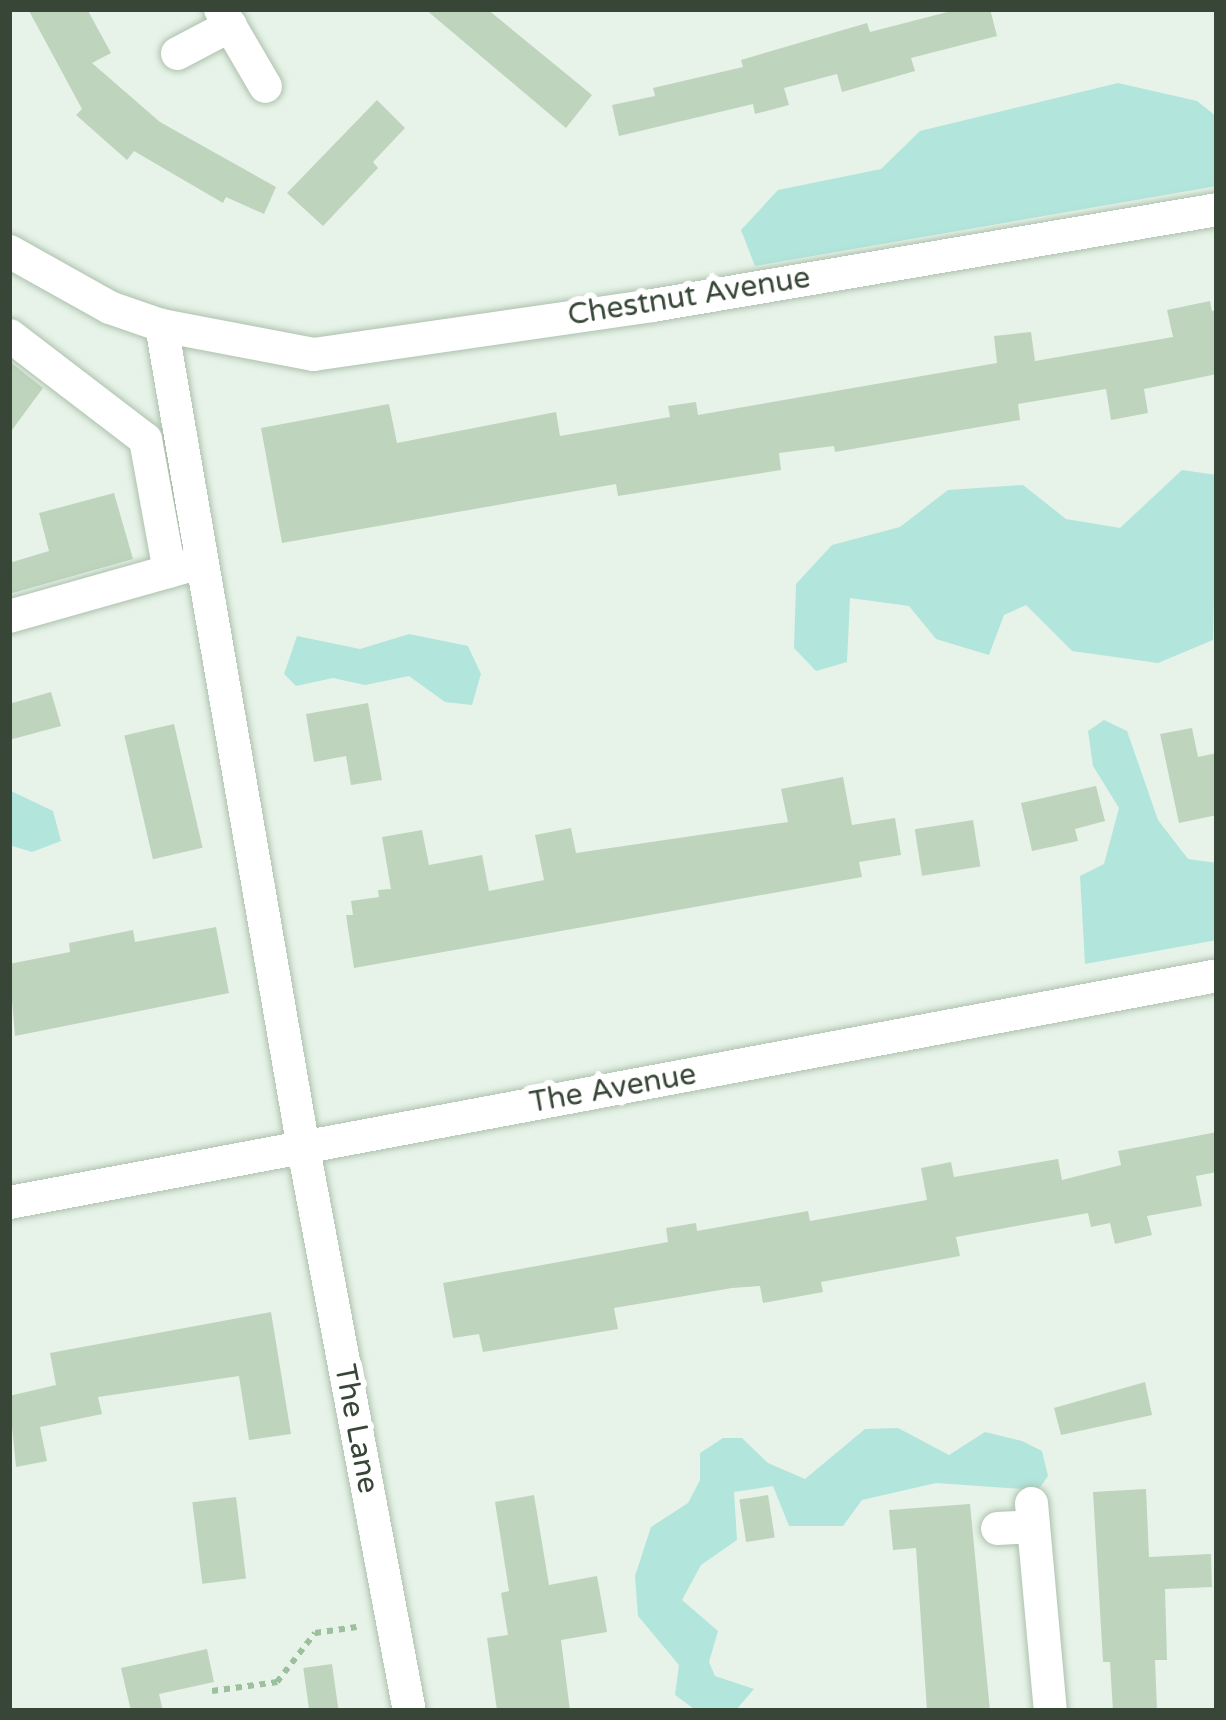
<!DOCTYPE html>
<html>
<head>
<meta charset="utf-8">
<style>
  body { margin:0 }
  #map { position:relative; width:1226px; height:1720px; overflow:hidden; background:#e7f3e8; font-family:"Varela Round",sans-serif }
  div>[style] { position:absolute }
  .green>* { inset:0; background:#b2e5dc }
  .building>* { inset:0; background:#bed4bd; transform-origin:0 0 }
  .path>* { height:6px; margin-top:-3px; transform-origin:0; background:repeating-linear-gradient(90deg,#9cbf9c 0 6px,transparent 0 12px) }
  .roads { filter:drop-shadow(0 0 3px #adc1ae) drop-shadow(0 0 3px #adc1ae) }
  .street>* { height:33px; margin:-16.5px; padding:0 16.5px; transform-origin:16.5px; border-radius:16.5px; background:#fff }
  span { translate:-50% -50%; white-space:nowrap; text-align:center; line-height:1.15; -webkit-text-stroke:12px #fff; paint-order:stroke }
  .street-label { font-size:30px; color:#374636 }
  .frame { position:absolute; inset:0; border:12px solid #374636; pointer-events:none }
</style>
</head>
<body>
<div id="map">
  <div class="green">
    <div style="clip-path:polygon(1118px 83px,1197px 101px,1217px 117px,1217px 186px,755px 266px,741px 230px,778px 190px,881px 169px,920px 131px)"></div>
    <div style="clip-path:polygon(1182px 470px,1217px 475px,1213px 640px,1158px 663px,1072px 651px,1026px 605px,1004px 615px,989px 655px,936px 639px,909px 606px,850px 598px,847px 662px,816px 671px,794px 648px,796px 584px,832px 545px,900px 527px,948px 490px,1023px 485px,1066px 519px,1120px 528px)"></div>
    <div style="clip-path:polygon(409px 634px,468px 646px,481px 674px,472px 705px,445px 702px,409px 676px,365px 685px,333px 678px,296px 686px,284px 674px,297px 636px,360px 649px)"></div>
    <div style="clip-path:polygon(1104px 720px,1127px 731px,1158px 820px,1188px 859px,1217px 863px,1217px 940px,1085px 964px,1080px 876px,1104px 864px,1119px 808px,1093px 766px,1088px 731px)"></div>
    <div style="clip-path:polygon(9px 790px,53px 811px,61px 841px,32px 852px,9px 845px)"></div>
    <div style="clip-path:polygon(898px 1428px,949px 1455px,985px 1432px,1022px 1441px,1042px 1451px,1048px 1476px,1038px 1490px,936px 1483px,862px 1500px,843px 1526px,789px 1526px,773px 1486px,734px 1492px,737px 1540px,701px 1565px,682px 1600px,718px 1631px,709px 1662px,715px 1676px,754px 1689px,735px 1711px,697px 1711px,675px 1695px,679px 1665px,638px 1616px,635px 1576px,651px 1527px,688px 1503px,700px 1480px,700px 1453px,723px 1438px,742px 1438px,768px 1463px,805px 1479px,865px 1429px)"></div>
  </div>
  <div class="building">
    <div style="clip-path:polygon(28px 9px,87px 9px,111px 53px,92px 63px,160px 122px,276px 187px,264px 214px,226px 197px,223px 203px,134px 151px,127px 160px,76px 115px,82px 109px)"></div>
    <div style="clip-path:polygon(425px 9px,487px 9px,592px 95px,566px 128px)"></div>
    <div style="clip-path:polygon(959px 9px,990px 9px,997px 36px,911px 58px,915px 71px,842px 92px,837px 74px,784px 88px,789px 105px,755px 114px,753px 104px,619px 136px,612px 105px,655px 96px,653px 88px,743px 67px,741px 60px,867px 23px,870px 32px)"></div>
    <div style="clip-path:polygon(377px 100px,405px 128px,373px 162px,378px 168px,323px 226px,287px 193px)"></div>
    <div style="clip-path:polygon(1210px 301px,1212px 311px,1217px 310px,1217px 374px,1144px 389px,1148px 413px,1111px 420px,1106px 389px,1018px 404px,1020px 420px,835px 452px,834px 446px,779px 453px,781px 470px,618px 496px,616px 484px,282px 543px,261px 428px,389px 404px,397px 443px,556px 412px,560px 436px,670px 417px,668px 406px,696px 402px,698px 415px,997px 363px,994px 336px,1031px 332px,1035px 361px,1173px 337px,1167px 310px)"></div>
    <div style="clip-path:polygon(9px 361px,43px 388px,9px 434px)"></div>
    <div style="clip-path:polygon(114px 493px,133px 559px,9px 594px,9px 563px,49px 551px,39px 513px)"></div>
    <div style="clip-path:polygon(51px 692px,61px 726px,9px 740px,9px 704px)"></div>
    <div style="clip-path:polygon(368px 703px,382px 780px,351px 785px,346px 756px,314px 762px,306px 714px)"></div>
    <div style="left:174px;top:724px;width:127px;height:51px;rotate:77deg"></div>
    <div style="clip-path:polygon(1192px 728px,1198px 757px,1217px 753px,1217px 815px,1179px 823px,1160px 734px)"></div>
    <div style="clip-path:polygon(843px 777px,852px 825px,895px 818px,901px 855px,859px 862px,862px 877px,354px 968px,346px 915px,353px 915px,351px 901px,379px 897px,378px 890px,391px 889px,382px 837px,422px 830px,429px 865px,482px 855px,489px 891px,544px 880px,535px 835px,571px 828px,576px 853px,788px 822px,781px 789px)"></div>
    <div style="clip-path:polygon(1096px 786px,1105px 821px,1075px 829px,1078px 841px,1032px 851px,1021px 803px)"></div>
    <div style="left:973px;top:820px;width:47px;height:59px;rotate:81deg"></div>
    <div style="clip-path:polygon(216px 927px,229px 993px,15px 1036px,9px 964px,70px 952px,69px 943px,133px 930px,135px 942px)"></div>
    <div style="clip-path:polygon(1217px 1132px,1217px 1172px,1196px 1176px,1202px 1206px,1147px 1216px,1152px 1235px,1115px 1244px,1110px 1223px,1091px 1227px,1088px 1213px,956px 1237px,960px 1256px,821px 1282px,823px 1292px,763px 1303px,760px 1286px,732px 1288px,614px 1308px,618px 1329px,483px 1352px,479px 1334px,453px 1338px,443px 1283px,668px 1242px,666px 1228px,696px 1223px,697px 1231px,808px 1211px,810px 1221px,927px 1200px,921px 1168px,951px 1162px,954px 1177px,1058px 1159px,1062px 1180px,1121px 1165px,1118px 1151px)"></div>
    <div style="clip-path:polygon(271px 1312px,291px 1434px,249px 1440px,239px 1376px,98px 1397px,102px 1414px,40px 1427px,47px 1461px,16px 1467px,9px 1396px,56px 1385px,50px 1353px)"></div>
    <div style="clip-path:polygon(1145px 1382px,1152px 1415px,1061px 1435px,1054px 1408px)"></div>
    <div style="clip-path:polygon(1146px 1489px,1149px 1557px,1211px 1554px,1212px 1587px,1165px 1589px,1167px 1660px,1155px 1660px,1157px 1711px,1113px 1711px,1110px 1662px,1103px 1662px,1093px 1492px)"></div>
    <div style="clip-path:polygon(534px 1495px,549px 1585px,597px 1576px,607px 1632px,561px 1640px,570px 1711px,497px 1711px,487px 1638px,508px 1635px,501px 1593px,509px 1591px,495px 1502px)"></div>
    <div style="left:768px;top:1495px;width:43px;height:29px;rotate:81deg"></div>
    <div style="left:236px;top:1497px;width:82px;height:44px;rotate:83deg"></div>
    <div style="clip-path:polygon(970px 1504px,990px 1711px,927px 1711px,916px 1548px,893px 1550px,889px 1510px)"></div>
    <div style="clip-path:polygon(207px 1649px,214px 1682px,159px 1694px,163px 1711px,131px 1711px,121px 1668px)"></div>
    <div style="left:332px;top:1664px;width:48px;height:29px;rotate:82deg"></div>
  </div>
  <div class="path">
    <div style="left:212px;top:1691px;width:66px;rotate:-7.9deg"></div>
    <div style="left:277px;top:1682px;width:62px;rotate:-52.2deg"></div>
    <div style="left:315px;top:1633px;width:42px;rotate:-8.1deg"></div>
  </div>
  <div class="roads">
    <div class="street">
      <div style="left:220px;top:9px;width:89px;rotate:59.7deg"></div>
      <div style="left:177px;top:53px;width:60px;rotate:-27.8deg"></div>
      <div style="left:9px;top:251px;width:115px;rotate:29.2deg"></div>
      <div style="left:109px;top:307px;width:55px;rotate:19.1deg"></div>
      <div style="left:161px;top:325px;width:155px;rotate:10.8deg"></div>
      <div style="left:313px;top:354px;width:343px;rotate:-8.2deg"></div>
      <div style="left:652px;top:305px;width:573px;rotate:-9.64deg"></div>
      <div style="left:161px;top:325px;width:835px;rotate:80.21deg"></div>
      <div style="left:303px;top:1148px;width:573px;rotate:79.34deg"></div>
      <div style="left:9px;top:335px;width:171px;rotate:37.4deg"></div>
      <div style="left:145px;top:439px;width:134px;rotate:79.7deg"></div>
      <div style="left:9px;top:616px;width:184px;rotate:-15.8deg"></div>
      <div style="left:9px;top:1202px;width:1229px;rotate:-10.64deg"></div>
      <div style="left:1031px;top:1503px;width:209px;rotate:84.8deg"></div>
      <div style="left:997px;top:1528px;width:36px;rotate:-3deg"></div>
    </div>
  </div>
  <div class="street-label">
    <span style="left:689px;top:297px;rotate:-9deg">Chestnut Avenue</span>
    <span style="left:613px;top:1089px;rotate:-10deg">The Avenue</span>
    <span style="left:356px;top:1429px;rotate:79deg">The Lane</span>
  </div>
  <div class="frame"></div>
</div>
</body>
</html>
